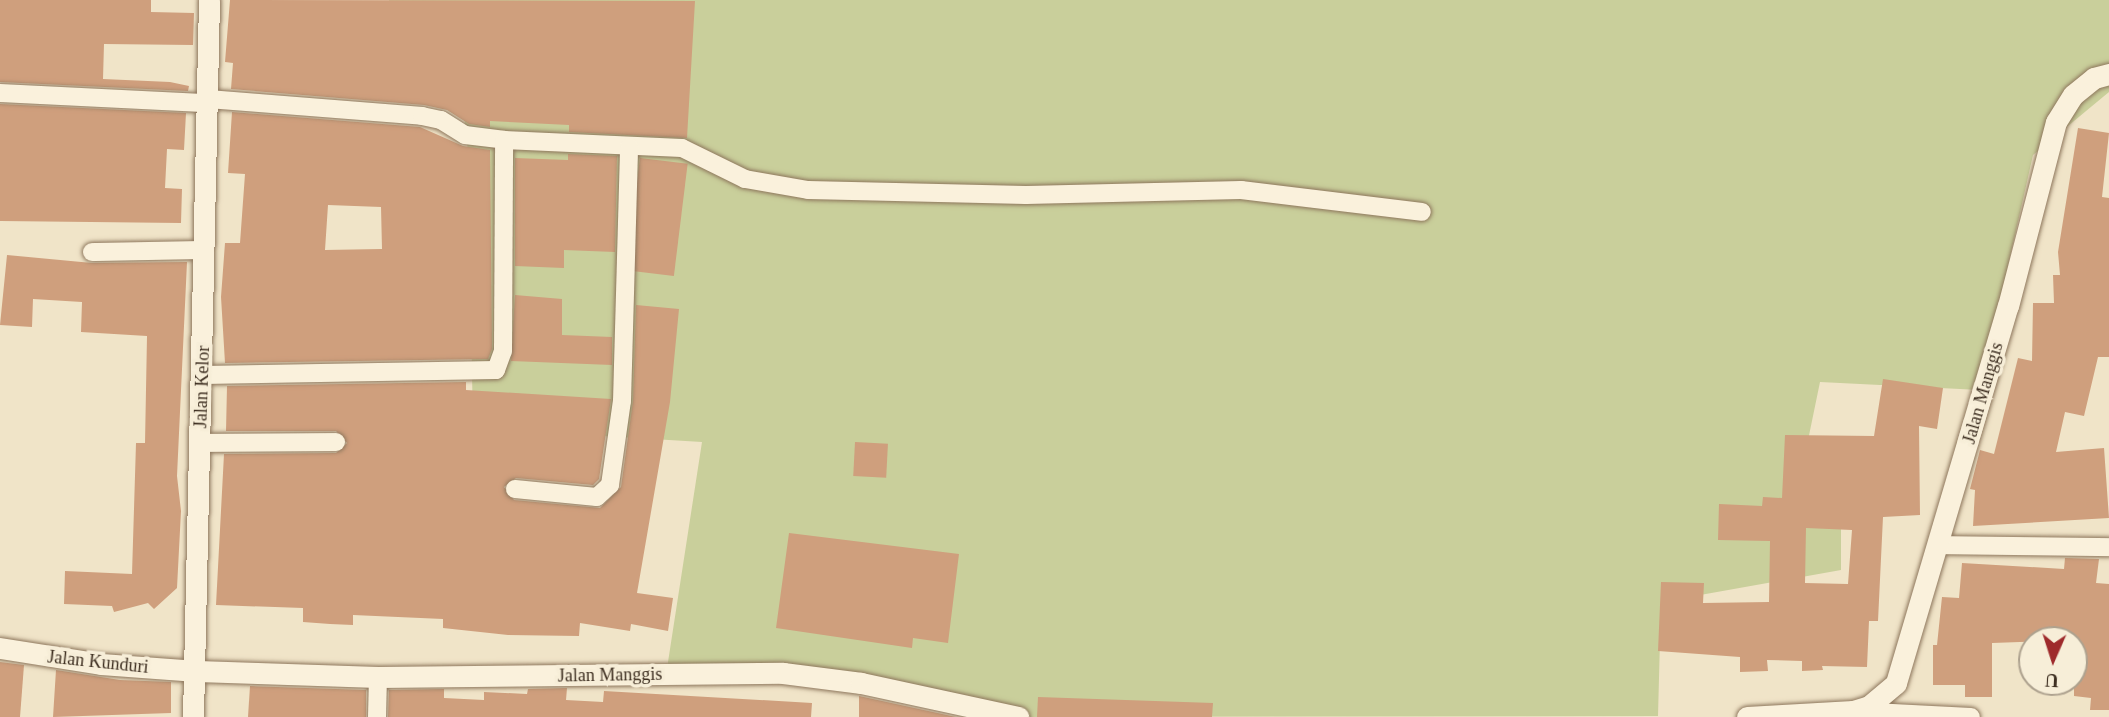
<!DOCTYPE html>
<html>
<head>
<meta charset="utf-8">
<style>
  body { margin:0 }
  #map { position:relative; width:2109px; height:717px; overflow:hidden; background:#f0e4c8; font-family:Georgia,serif }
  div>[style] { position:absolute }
  .green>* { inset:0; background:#c9cf9b }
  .building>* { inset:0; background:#cf9f7d; transform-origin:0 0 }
  .roads { filter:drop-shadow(0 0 2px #8d765c) drop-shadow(0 0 2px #8d765c) }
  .minor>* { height:18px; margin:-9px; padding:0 9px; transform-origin:9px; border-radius:9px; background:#faf1dc }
  .tertiary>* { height:21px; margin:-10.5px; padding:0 10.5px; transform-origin:10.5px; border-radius:10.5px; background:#faf1dc }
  span { translate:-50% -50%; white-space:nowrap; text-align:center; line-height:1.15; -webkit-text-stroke:7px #f7eed8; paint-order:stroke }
  .street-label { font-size:18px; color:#3d2e20 }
  .north { position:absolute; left:2018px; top:626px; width:70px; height:70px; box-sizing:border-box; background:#f7eed8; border:2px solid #ada18e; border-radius:50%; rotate:183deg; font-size:19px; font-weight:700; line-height:28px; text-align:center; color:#3d2e20 }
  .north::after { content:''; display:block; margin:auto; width:24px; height:32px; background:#9e2a2b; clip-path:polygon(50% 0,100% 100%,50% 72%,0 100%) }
</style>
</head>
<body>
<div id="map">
  <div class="green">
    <div style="clip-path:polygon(389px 0,2109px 0,2109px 92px,2033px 155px,1980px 390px,1820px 382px,1799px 484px,1841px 513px,1841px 570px,1661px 602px,1658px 716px,967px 717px,927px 694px,666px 675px,702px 442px,473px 428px,468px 152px,455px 33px,388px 34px)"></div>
  </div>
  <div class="building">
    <div style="clip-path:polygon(0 0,151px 0,151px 12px,194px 13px,193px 45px,104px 44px,103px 79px,170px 82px,189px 86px,188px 91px,0 82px)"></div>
    <div style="clip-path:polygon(230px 0,695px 1px,687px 138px,569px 132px,569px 125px,490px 121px,490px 127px,469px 124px,447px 110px,424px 105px,231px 89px,233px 63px,225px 62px)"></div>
    <div style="clip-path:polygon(0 104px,186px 113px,184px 150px,167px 149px,165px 188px,182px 189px,181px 223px,0 221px)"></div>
    <div style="clip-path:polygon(evenodd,232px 112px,420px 127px,463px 146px,490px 150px,492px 349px,488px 359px,225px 363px,221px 297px,225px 243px,240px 243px,245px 174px,228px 173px,232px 112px,328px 205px,381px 207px,382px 249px,325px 250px,328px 205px)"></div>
    <div style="clip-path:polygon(2078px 128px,2109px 133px,2102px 197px,2109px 198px,2109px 357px,2098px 357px,2084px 416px,2065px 412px,2056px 452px,2104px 448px,2109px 518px,1973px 526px,1975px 490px,1970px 489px,1980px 450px,1994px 454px,2018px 358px,2032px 361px,2033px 303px,2054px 303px,2053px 275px,2060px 275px,2058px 252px)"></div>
    <div style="clip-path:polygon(568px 154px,617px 156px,615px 252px,564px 250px,564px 268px,515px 266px,515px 158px,568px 160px)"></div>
    <div style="left:640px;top:158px;width:48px;height:113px;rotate:7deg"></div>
    <div style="clip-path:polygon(7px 255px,92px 263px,187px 262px,177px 476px,181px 511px,177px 588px,154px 609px,148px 603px,114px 612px,112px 606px,64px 604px,65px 571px,132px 574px,136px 443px,145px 443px,147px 336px,81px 332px,82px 302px,33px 299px,32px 327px,0 325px)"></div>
    <div style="clip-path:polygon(515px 295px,562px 299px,562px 335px,612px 337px,612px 365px,511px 361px)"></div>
    <div style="clip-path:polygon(636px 305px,679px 309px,670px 402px,637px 593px,673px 598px,668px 631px,631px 624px,630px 631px,580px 623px,579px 636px,508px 635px,443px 628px,443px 619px,353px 615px,353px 625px,330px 624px,303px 622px,303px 608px,216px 605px,224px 454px,336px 453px,347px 443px,336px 431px,226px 431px,227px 386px,466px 382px,466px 390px,611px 399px,599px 479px,593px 485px,516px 478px,504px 487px,514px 500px,600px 508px,621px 487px,633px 401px)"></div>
    <div style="clip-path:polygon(evenodd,1883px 379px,1943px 388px,1937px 429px,1919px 426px,1920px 515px,1883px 517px,1878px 621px,1869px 621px,1867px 667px,1822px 666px,1823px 670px,1802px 671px,1802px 661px,1767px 660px,1768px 671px,1740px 672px,1740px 657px,1658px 651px,1661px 582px,1704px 583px,1703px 603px,1769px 602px,1770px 541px,1718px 540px,1719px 504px,1762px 506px,1763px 497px,1782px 498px,1785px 435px,1874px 436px,1883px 379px,1806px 528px,1852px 530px,1848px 584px,1805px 583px,1806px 528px)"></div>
    <div style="left:855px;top:442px;width:33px;height:34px;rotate:3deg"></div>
    <div style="clip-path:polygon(789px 533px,959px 554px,948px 643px,913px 638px,912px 648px,776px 628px)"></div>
    <div style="clip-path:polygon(2065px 558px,2099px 559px,2096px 583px,2109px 584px,2109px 710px,2090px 710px,2091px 698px,2074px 696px,2074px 640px,1992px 643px,1992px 697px,1965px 697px,1965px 685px,1933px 685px,1933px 645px,1937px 645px,1942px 597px,1959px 598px,1962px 563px,2064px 569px)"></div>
    <div style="clip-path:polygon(0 662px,24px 665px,20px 717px,0 717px)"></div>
    <div style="clip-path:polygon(56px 670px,120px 680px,171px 682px,171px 713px,53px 717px)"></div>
    <div style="clip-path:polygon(250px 686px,366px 690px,366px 717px,248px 717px)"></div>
    <div style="clip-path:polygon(567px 688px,566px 700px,603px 702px,604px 691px,812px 703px,811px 717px,388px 717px,389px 690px,444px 689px,444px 698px,484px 700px,484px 692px,527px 694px,528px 689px)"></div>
    <div style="clip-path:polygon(859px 696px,956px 717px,859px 717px)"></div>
    <div style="clip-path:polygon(1038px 697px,1213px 703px,1212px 717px,1037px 717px)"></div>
  </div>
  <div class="roads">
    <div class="minor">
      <div style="left:0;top:93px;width:208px;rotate:2.8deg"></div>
      <div style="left:208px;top:99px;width:215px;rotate:4.5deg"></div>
      <div style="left:422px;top:116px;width:19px;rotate:12deg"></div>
      <div style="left:441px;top:120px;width:28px;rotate:32deg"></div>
      <div style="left:465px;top:135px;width:39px;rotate:7deg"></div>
      <div style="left:504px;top:140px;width:178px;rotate:2.6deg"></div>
      <div style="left:682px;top:148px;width:70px;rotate:26.2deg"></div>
      <div style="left:745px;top:179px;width:64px;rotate:9.9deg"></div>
      <div style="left:808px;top:190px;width:218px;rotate:1.3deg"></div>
      <div style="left:1026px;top:195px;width:215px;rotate:-1.3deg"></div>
      <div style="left:1241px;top:190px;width:182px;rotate:6.9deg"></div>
      <div style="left:92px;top:252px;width:113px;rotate:-1deg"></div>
      <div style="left:203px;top:375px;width:293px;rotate:-1deg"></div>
      <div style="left:496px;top:370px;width:20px;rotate:-70deg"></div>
      <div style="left:503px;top:351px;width:211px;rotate:-89.7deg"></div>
      <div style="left:200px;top:443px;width:136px;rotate:-0.4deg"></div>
      <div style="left:515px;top:489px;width:82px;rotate:5.6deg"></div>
      <div style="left:597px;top:497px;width:18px;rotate:-43deg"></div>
      <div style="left:610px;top:485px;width:85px;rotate:-81.9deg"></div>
      <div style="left:622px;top:401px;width:254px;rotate:-88.4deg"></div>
      <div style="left:1939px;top:545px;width:170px;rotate:0.7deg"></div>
      <div style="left:1853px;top:711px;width:118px;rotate:2.9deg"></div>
      <div style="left:377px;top:717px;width:40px;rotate:-88.6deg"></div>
    </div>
    <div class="tertiary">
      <div style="left:0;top:648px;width:102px;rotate:9deg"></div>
      <div style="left:101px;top:664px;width:96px;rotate:4.2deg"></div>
      <div style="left:197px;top:671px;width:181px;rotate:1.9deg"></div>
      <div style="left:378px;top:677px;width:405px;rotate:-0.6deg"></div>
      <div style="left:783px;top:673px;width:79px;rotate:7.3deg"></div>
      <div style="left:861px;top:683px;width:161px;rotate:12.2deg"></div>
      <div style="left:193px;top:717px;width:717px;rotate:-88.72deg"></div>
      <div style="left:1747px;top:717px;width:106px;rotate:-3.2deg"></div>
      <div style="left:1853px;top:711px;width:17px;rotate:-17deg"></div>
      <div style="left:1869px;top:706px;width:35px;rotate:-40deg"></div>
      <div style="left:1896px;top:683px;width:393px;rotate:-73.5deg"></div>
      <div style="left:2008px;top:306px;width:190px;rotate:-75.4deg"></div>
      <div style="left:2056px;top:122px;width:32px;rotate:-58deg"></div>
      <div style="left:2073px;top:95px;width:27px;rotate:-39deg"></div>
      <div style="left:2094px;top:78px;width:16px;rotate:-15deg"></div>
    </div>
  </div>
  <div class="street-label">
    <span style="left:202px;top:387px;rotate:-88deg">Jalan Kelor</span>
    <span style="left:1983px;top:393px;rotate:-74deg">Jalan Manggis</span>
    <span style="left:98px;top:662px;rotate:6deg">Jalan Kunduri</span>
    <span style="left:610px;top:675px;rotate:-1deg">Jalan Manggis</span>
  </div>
  <div class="north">U</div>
</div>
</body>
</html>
